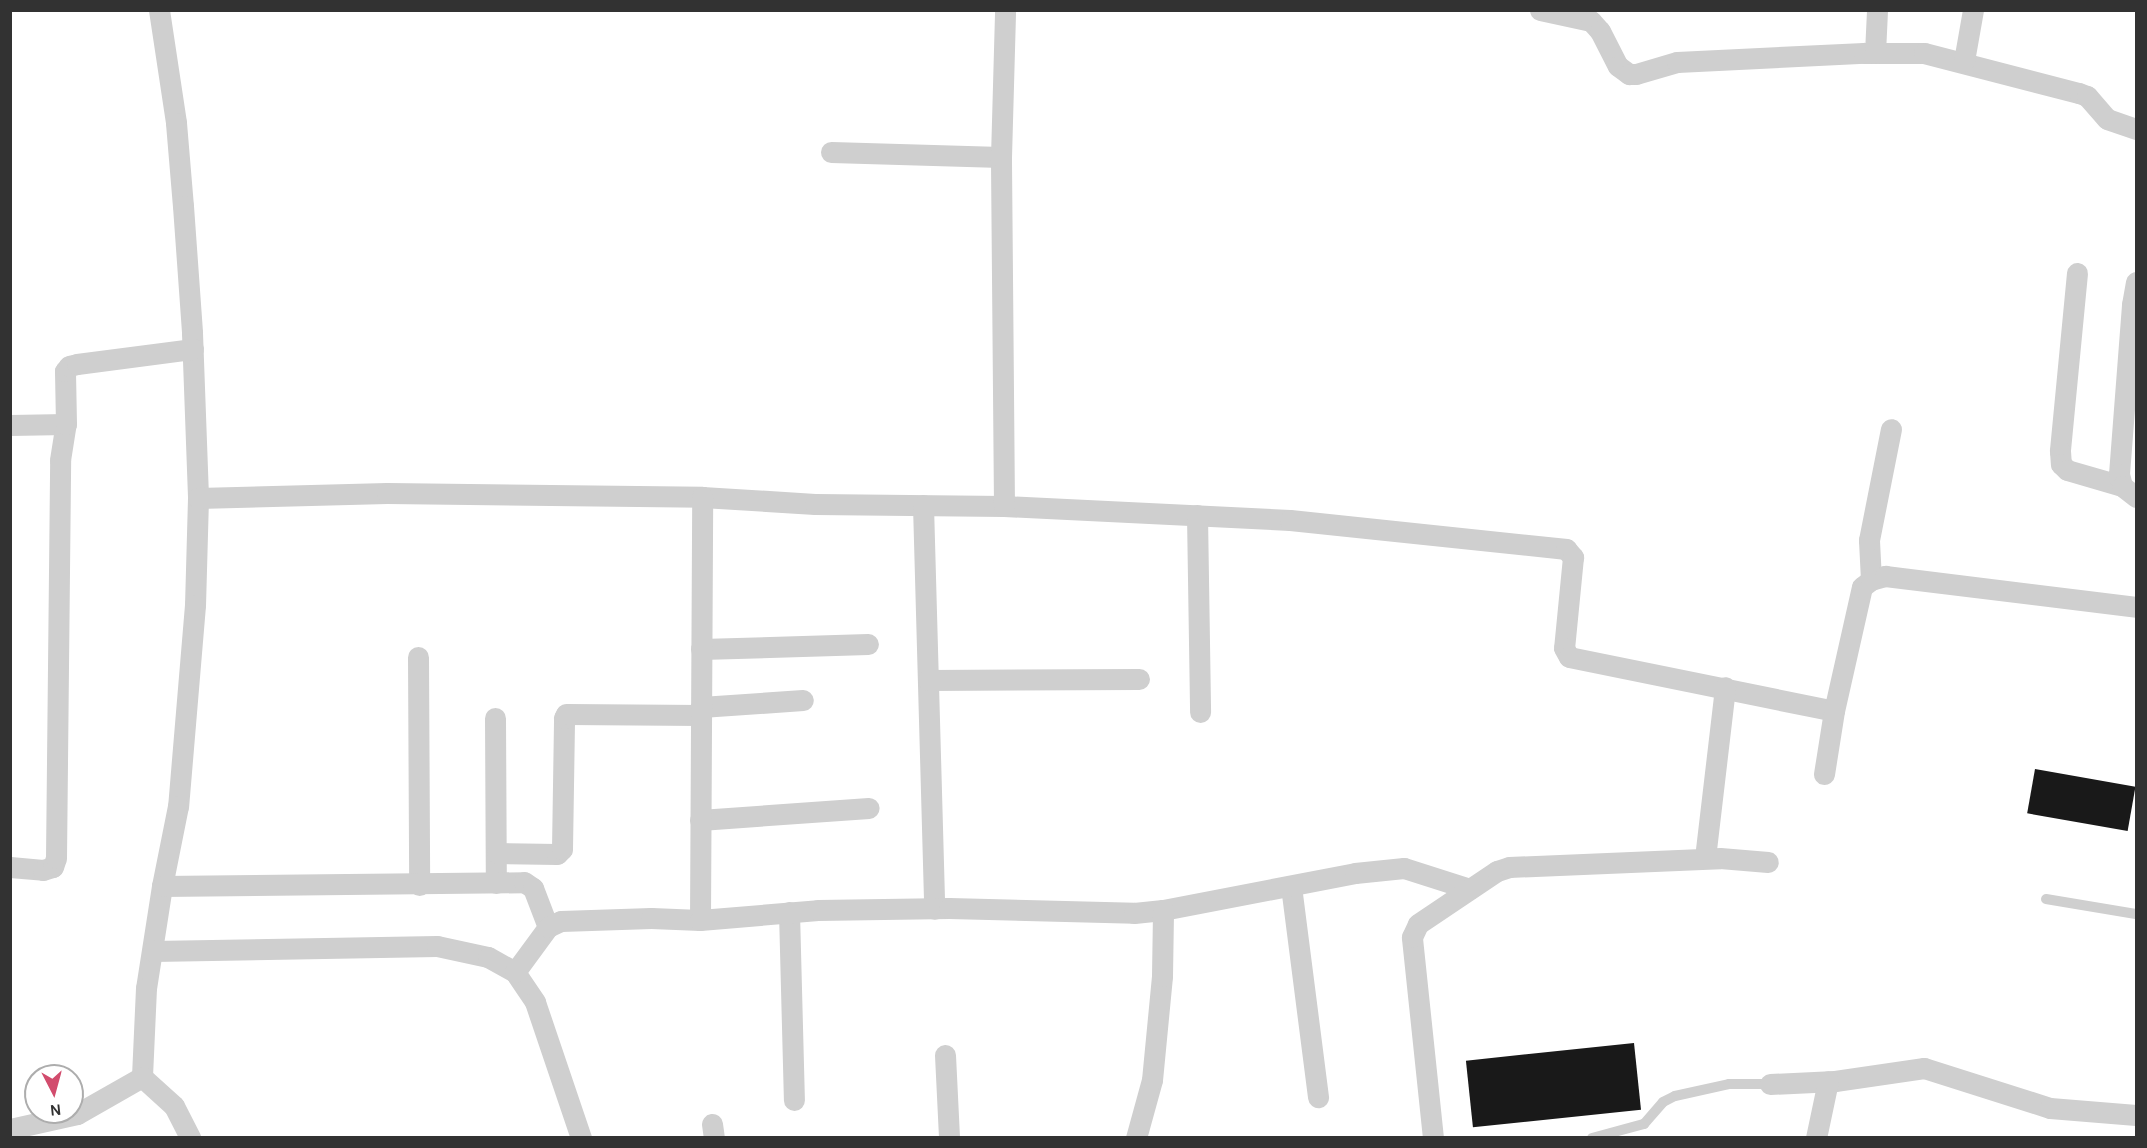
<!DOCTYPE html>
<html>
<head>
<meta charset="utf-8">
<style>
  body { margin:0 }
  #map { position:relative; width:2147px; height:1148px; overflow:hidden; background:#fff; font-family:Karla,sans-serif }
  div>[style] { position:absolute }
  .building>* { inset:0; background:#191919; transform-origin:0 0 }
  .service>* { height:10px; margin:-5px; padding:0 5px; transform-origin:5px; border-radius:5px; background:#cfcfcf }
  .minor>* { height:21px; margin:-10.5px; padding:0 10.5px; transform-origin:10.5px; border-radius:10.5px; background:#cfcfcf }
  span { translate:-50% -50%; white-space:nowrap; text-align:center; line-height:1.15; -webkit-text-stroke:6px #fff; paint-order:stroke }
  .frame { position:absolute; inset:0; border:12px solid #323232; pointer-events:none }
  .north { position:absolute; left:24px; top:1064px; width:60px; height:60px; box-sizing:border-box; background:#fff; border:2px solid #adadad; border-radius:50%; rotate:174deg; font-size:16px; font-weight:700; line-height:24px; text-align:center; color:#323232 }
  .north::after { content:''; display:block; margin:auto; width:21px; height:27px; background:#d24c6d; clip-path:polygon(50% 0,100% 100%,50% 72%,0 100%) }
</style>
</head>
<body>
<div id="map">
  <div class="building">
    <div style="left:2035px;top:769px;width:102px;height:45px;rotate:10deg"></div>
    <div style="left:1634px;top:1043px;width:67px;height:169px;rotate:84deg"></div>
  </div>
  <div class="service">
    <div style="left:2046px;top:899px;width:91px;rotate:9.5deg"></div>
    <div style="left:1592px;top:1138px;width:54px;rotate:-15.1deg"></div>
    <div style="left:1644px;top:1124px;width:29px;rotate:-49deg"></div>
    <div style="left:1663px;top:1102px;width:13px;rotate:-27deg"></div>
    <div style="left:1675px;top:1096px;width:55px;rotate:-12.5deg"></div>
    <div style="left:1729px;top:1084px;width:41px"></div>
  </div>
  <div class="minor">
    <div style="left:159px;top:10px;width:114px;rotate:81.4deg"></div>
    <div style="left:176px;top:123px;width:83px;rotate:85.2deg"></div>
    <div style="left:183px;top:206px;width:127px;rotate:85.9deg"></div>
    <div style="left:192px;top:333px;width:165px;rotate:87.9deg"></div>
    <div style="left:198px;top:498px;width:107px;rotate:91.6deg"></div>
    <div style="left:195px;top:605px;width:202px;rotate:94.8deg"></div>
    <div style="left:178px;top:806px;width:82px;rotate:101.3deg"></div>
    <div style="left:162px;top:886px;width:103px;rotate:98.9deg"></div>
    <div style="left:146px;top:988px;width:89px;rotate:92.6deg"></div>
    <div style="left:142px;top:1077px;width:43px;rotate:42.2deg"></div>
    <div style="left:174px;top:1106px;width:36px;rotate:63deg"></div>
    <div style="left:1540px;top:10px;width:52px;rotate:12.2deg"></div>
    <div style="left:1591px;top:21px;width:13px;rotate:48deg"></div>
    <div style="left:1600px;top:31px;width:39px;rotate:63deg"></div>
    <div style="left:1618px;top:66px;width:14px;rotate:36deg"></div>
    <div style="left:1629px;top:74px;width:7px"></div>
    <div style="left:1636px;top:74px;width:43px;rotate:-16.3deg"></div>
    <div style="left:1677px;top:62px;width:187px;rotate:-2.8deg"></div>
    <div style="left:1864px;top:53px;width:60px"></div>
    <div style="left:1924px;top:53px;width:160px;rotate:14.5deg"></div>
    <div style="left:2079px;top:93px;width:9px;rotate:21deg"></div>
    <div style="left:2087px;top:96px;width:30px;rotate:49deg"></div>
    <div style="left:2107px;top:119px;width:31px;rotate:19deg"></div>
    <div style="left:1875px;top:53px;width:43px;rotate:-87.3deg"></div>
    <div style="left:1964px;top:61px;width:52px;rotate:-80deg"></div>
    <div style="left:831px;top:152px;width:170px;rotate:1.7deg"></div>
    <div style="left:2077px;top:273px;width:179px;rotate:95.5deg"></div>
    <div style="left:2060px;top:451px;width:13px;rotate:86deg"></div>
    <div style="left:2061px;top:464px;width:8px;rotate:45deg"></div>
    <div style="left:2067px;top:470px;width:57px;rotate:16.2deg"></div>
    <div style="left:2136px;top:282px;width:23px;rotate:100deg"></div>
    <div style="left:2132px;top:305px;width:169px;rotate:94.4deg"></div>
    <div style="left:2119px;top:474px;width:12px;rotate:76deg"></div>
    <div style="left:2122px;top:486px;width:18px;rotate:38deg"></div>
    <div style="left:10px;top:425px;width:56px;rotate:-1deg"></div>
    <div style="left:198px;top:498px;width:189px;rotate:-1.5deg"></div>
    <div style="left:387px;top:493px;width:315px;rotate:0.7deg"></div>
    <div style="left:702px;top:497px;width:113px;rotate:3.5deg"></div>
    <div style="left:815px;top:504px;width:189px;rotate:0.6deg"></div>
    <div style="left:1004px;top:506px;width:286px;rotate:2.8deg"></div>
    <div style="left:1290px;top:520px;width:278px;rotate:6deg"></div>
    <div style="left:1566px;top:549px;width:11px;rotate:49deg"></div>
    <div style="left:1573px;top:557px;width:91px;rotate:95.6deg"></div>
    <div style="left:1564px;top:648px;width:10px;rotate:61deg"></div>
    <div style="left:1569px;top:657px;width:270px;rotate:11.5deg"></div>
    <div style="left:923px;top:505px;width:404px;rotate:88.4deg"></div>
    <div style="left:1004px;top:506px;width:349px;rotate:-90.5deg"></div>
    <div style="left:1001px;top:157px;width:147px;rotate:-88.4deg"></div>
    <div style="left:1197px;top:515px;width:197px;rotate:89.1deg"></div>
    <div style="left:1871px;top:580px;width:40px;rotate:-92.9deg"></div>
    <div style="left:1869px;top:540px;width:113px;rotate:-78.8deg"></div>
    <div style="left:701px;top:649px;width:167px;rotate:-1.7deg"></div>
    <div style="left:418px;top:657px;width:228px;rotate:89.7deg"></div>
    <div style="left:928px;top:680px;width:211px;rotate:-0.3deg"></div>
    <div style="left:701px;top:707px;width:102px;rotate:-3.9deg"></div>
    <div style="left:495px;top:718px;width:165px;rotate:89.7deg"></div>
    <div style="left:1824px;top:774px;width:64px;rotate:-81deg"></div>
    <div style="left:1834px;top:711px;width:127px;rotate:-77.3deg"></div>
    <div style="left:1862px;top:587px;width:11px;rotate:-38deg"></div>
    <div style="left:1871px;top:580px;width:15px;rotate:-16deg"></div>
    <div style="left:1885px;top:576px;width:253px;rotate:7deg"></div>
    <div style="left:700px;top:820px;width:169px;rotate:-4.1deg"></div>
    <div style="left:497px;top:853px;width:60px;rotate:1deg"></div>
    <div style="left:557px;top:854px;width:7px;rotate:-45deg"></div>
    <div style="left:562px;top:849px;width:131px;rotate:-89.1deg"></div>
    <div style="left:564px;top:718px;width:4px;rotate:-63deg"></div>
    <div style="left:566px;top:714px;width:135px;rotate:0.4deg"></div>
    <div style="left:1705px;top:858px;width:172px;rotate:-83.3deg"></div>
    <div style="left:10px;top:867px;width:33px;rotate:5deg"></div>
    <div style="left:43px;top:870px;width:10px;rotate:-17deg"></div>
    <div style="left:53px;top:867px;width:9px;rotate:-72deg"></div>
    <div style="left:56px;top:858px;width:398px;rotate:-89.4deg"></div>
    <div style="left:60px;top:460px;width:36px;rotate:-81deg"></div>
    <div style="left:66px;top:424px;width:53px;rotate:-91.1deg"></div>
    <div style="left:65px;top:371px;width:6px;rotate:-51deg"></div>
    <div style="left:69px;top:366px;width:8px;rotate:-14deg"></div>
    <div style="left:77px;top:364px;width:117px;rotate:-7.4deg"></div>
    <div style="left:162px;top:886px;width:362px;rotate:-0.6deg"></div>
    <div style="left:524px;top:882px;width:11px;rotate:34deg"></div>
    <div style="left:533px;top:888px;width:42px;rotate:69deg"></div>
    <div style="left:1291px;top:886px;width:213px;rotate:82.7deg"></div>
    <div style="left:789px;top:912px;width:188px;rotate:88.5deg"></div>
    <div style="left:700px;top:920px;width:423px;rotate:-89.7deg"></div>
    <div style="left:153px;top:951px;width:284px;rotate:-1deg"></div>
    <div style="left:437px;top:946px;width:52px;rotate:12.2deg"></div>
    <div style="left:488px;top:957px;width:31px;rotate:29deg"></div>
    <div style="left:515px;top:972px;width:36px;rotate:56deg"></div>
    <div style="left:535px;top:1002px;width:144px;rotate:71.3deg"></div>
    <div style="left:515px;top:972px;width:56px;rotate:-53.7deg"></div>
    <div style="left:548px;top:927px;width:14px;rotate:-25deg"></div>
    <div style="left:561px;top:921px;width:90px;rotate:-1.9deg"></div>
    <div style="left:651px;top:918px;width:49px;rotate:2.3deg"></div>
    <div style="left:700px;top:920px;width:118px;rotate:-4.8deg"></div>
    <div style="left:818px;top:910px;width:131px;rotate:-0.9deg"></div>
    <div style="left:949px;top:908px;width:185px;rotate:1.5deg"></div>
    <div style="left:1134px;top:913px;width:29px;rotate:-6deg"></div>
    <div style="left:1163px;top:910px;width:196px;rotate:-10.9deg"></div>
    <div style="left:1355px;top:873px;width:49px;rotate:-5.8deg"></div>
    <div style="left:1404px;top:868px;width:69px;rotate:17.7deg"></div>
    <div style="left:945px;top:1055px;width:83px;rotate:87.2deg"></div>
    <div style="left:1770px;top:1084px;width:65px;rotate:-2.6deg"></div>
    <div style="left:1835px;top:1081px;width:90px;rotate:-8.3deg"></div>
    <div style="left:1924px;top:1068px;width:132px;rotate:17.6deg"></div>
    <div style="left:2050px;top:1108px;width:86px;rotate:4.7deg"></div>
    <div style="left:712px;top:1124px;width:14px;rotate:82deg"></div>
    <div style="left:10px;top:1129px;width:69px;rotate:-12.6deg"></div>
    <div style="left:77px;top:1114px;width:75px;rotate:-29.6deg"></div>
    <div style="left:1136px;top:1138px;width:60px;rotate:-74.6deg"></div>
    <div style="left:1152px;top:1080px;width:104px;rotate:-84.5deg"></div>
    <div style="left:1162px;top:976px;width:66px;rotate:-89.1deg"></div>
    <div style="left:1433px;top:1138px;width:202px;rotate:-96deg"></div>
    <div style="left:1412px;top:937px;width:14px;rotate:-65deg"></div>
    <div style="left:1418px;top:924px;width:95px;rotate:-33.9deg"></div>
    <div style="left:1497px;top:871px;width:13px;rotate:-18deg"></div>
    <div style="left:1509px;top:867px;width:211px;rotate:-2.4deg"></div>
    <div style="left:1720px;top:858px;width:48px;rotate:4.8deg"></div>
    <div style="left:1816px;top:1138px;width:58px;rotate:-78.1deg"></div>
  </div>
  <div class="frame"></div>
  <div class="north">N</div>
</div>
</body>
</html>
